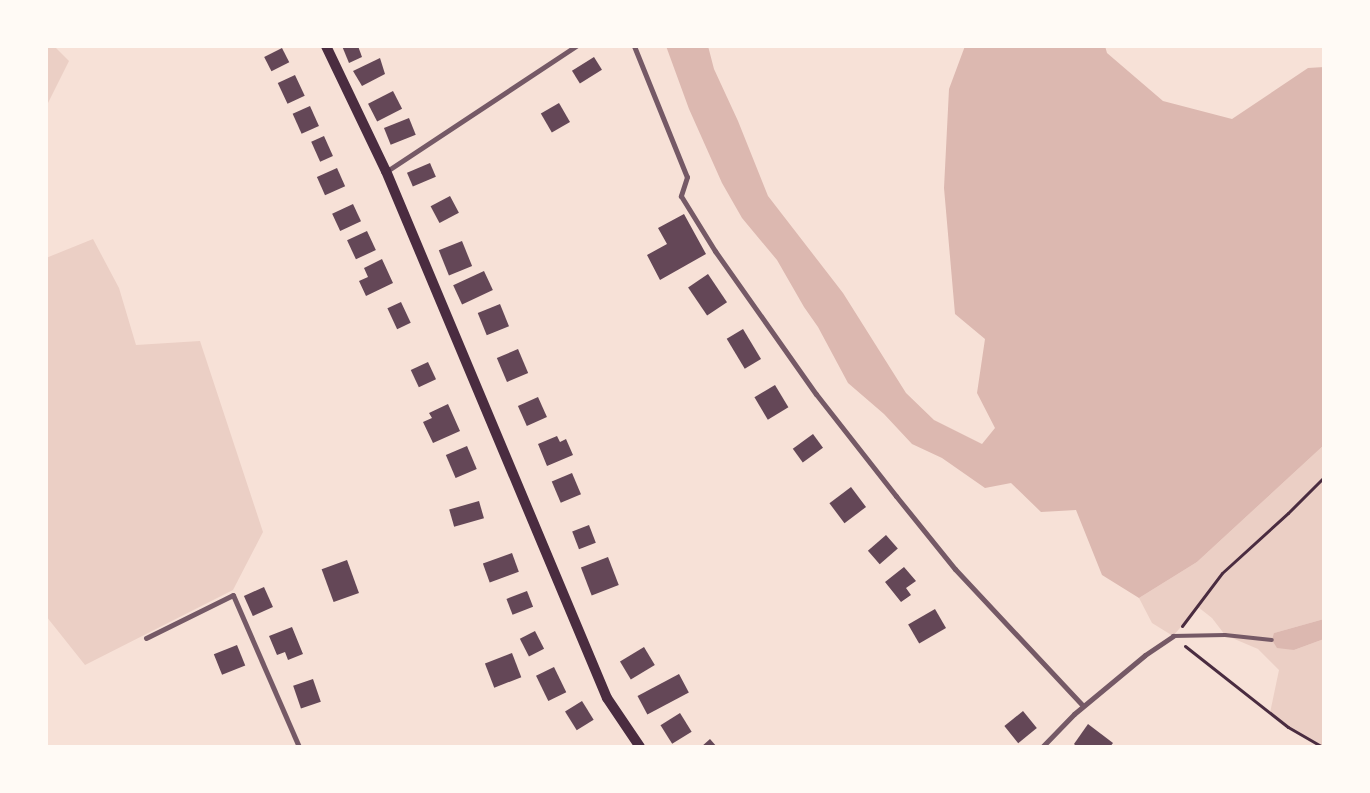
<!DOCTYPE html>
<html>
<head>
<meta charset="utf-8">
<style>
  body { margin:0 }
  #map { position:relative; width:1370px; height:793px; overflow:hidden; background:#f7e1d7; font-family:"Source Sans 3",sans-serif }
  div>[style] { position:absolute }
  .green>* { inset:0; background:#ebcfc5 }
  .water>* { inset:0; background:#dcb8b0 }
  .building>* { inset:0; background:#644757; transform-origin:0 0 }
  .path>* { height:3px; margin:-1.5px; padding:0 1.5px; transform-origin:1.5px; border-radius:1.5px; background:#4a2c40 }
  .service>* { height:4px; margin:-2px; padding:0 2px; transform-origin:2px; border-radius:2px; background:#755966 }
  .minor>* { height:5px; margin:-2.5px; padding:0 2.5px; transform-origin:2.5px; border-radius:2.5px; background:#755966 }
  .secondary>* { height:10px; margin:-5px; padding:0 5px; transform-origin:5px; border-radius:5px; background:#4a2c40 }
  span { translate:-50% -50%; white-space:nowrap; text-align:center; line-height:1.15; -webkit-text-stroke:4px #fffaf5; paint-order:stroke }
  .frame { position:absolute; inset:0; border:48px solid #fffaf5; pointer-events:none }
</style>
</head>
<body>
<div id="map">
  <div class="green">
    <div style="clip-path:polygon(46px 46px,54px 46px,69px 61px,46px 107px)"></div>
    <div style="clip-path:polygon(93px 239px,119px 288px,136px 345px,200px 341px,263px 532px,233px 590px,85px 665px,46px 616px,46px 258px)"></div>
    <div style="clip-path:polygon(1324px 445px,1324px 619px,1274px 633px,1294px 650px,1324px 639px,1322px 747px,1288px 727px,1270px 713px,1279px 670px,1258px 649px,1225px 635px,1212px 618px,1198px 607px,1173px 636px,1152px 623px,1139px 598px,1197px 562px)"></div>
  </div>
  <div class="water">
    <div style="clip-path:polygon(666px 46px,708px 46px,714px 69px,738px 121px,768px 196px,843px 293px,906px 393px,934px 420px,982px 444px,995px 428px,977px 393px,985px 339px,955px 314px,944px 188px,949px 89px,965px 46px,1105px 46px,1107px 53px,1163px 101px,1232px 119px,1308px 68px,1324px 67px,1324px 445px,1197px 562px,1139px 598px,1102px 575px,1076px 510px,1041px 512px,1011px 483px,985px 488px,942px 458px,912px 444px,884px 414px,848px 383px,818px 327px,804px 307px,777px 260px,742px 218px,722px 183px,689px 109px)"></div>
    <div style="clip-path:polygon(1324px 619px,1324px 639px,1294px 650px,1277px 648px,1272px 640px,1274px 633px)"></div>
  </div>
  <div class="building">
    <div style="clip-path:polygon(342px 46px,358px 46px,362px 57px,349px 63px)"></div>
    <div style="left:282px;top:48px;width:16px;height:20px;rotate:63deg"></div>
    <div style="left:594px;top:57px;width:15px;height:26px;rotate:58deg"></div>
    <div style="clip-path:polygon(380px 58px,385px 74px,362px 86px,353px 71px)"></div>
    <div style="left:295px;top:75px;width:23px;height:19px;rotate:65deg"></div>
    <div style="left:393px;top:91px;width:20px;height:28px;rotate:63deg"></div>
    <div style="left:559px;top:103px;width:22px;height:21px;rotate:60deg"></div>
    <div style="left:310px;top:106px;width:22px;height:19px;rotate:66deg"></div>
    <div style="left:409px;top:118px;width:18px;height:27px;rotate:68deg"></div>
    <div style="left:324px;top:136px;width:22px;height:14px;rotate:66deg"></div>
    <div style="left:430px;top:163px;width:15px;height:25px;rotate:67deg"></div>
    <div style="left:337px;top:168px;width:20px;height:22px;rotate:66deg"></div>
    <div style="left:450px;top:196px;width:19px;height:22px;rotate:62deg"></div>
    <div style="left:353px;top:204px;width:19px;height:23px;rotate:65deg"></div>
    <div style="clip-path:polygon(684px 214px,706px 254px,660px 280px,647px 255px,667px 244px,658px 228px)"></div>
    <div style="left:367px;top:231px;width:21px;height:22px;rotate:65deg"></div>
    <div style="left:462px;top:241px;width:27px;height:25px;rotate:68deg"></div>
    <div style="clip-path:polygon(382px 259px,393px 283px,366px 296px,359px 281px,368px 277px,364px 268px)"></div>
    <div style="left:484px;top:271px;width:21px;height:34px;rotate:65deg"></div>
    <div style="left:708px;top:274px;width:34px;height:24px;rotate:56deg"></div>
    <div style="left:401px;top:302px;width:23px;height:15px;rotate:65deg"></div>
    <div style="left:500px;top:304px;width:24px;height:24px;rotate:68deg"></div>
    <div style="left:743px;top:329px;width:35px;height:19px;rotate:59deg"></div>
    <div style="left:518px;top:349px;width:26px;height:23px;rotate:67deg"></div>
    <div style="left:428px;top:362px;width:19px;height:19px;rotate:65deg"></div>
    <div style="left:775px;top:385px;width:26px;height:24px;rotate:59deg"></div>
    <div style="left:538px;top:397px;width:22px;height:22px;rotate:66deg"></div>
    <div style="clip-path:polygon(448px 404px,460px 431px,433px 443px,423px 422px,432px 418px,429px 413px)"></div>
    <div style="left:813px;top:434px;width:17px;height:25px;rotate:54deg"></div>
    <div style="clip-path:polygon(557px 436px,560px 442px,566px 439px,573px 455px,547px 466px,538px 444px)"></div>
    <div style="left:467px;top:446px;width:25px;height:23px;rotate:67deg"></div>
    <div style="left:572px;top:473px;width:23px;height:22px;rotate:67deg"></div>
    <div style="left:851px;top:487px;width:25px;height:27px;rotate:53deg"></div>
    <div style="left:479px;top:501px;width:18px;height:31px;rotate:74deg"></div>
    <div style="left:589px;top:525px;width:19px;height:18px;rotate:69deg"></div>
    <div style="left:886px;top:535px;width:18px;height:24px;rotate:49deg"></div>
    <div style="left:512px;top:553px;width:20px;height:31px;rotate:70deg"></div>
    <div style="left:608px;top:557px;width:30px;height:29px;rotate:69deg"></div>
    <div style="left:347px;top:560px;width:35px;height:27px;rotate:70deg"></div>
    <div style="clip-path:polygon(904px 567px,916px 581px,906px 588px,911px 595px,901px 602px,885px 582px)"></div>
    <div style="left:264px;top:587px;width:22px;height:22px;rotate:66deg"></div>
    <div style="left:527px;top:591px;width:17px;height:22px;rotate:69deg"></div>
    <div style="left:935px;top:609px;width:22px;height:31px;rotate:60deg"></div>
    <div style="clip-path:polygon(292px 627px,303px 654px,288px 660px,285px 652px,277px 655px,269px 636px)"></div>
    <div style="left:535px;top:631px;width:20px;height:17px;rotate:63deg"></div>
    <div style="left:237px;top:645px;width:22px;height:25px;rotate:68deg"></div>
    <div style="left:644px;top:647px;width:21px;height:28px;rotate:59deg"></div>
    <div style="left:512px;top:653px;width:26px;height:29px;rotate:69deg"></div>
    <div style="left:554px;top:667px;width:28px;height:20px;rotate:64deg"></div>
    <div style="left:679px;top:674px;width:21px;height:47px;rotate:62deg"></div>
    <div style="left:313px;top:679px;width:24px;height:21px;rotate:71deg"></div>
    <div style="left:582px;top:701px;width:22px;height:20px;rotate:58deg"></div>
    <div style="left:1023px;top:711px;width:22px;height:24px;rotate:51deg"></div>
    <div style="left:680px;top:713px;width:22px;height:23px;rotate:58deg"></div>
    <div style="clip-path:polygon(1088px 724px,1113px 743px,1110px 747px,1077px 747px,1074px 744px)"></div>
    <div style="clip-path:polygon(710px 739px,717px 747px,701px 747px)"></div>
  </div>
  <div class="path">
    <div style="left:1182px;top:626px;width:66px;rotate:-53deg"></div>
    <div style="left:1222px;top:573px;width:89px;rotate:-42.3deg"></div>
    <div style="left:1288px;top:513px;width:51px;rotate:-45deg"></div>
    <div style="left:1185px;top:646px;width:131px;rotate:38.2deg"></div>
    <div style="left:1288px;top:727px;width:39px;rotate:30deg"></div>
  </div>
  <div class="service">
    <div style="left:1173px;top:636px;width:52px;rotate:-1.1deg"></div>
    <div style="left:1225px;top:635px;width:47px;rotate:6.1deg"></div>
  </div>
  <div class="minor">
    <div style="left:634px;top:46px;width:141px;rotate:68deg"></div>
    <div style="left:687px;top:177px;width:20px;rotate:108deg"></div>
    <div style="left:681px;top:196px;width:65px;rotate:58.3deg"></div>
    <div style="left:715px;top:251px;width:175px;rotate:54.8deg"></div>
    <div style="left:816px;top:394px;width:130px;rotate:51.9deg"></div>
    <div style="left:896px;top:496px;width:94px;rotate:51.1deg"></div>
    <div style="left:955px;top:569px;width:187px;rotate:46.9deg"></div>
    <div style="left:387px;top:171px;width:227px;rotate:-33.5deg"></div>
    <div style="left:146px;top:638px;width:97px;rotate:-26.3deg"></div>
    <div style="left:233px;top:595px;width:166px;rotate:66.5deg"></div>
    <div style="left:1042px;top:747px;width:46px;rotate:-45.9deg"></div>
    <div style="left:1074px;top:714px;width:92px;rotate:-39.7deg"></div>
    <div style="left:1145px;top:655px;width:34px;rotate:-34deg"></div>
  </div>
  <div class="secondary">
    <div style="left:326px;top:46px;width:139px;rotate:64.4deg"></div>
    <div style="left:386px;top:171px;width:571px;rotate:67.25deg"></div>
    <div style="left:607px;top:698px;width:59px;rotate:56deg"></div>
  </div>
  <div class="frame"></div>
</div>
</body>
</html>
